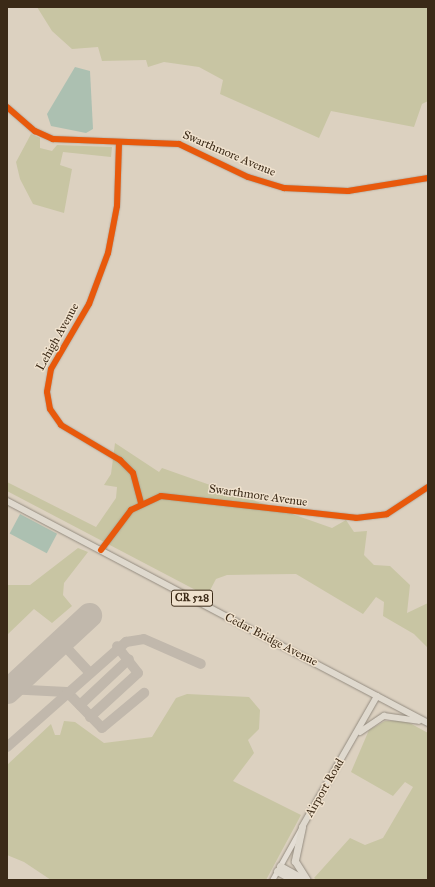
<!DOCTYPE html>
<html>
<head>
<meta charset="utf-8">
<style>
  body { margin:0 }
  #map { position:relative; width:435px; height:887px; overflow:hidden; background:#dcd1c0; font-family:"IM FELL Great Primer",serif }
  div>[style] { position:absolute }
  .green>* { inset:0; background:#c8c5a3 }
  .water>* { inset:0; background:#acc0b1; transform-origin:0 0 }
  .taxiway>* { height:10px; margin:-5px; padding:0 5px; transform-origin:5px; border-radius:5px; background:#c1b8ac }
  .runway>* { height:25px; margin:-12.5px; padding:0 12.5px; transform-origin:12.5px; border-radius:12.5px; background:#c1b8ac }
  .roads { filter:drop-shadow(0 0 1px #948c80) drop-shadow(0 0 1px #948c80) }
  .minor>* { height:4px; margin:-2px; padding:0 2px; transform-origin:2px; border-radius:2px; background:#e4ded5 }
  .tertiary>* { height:5px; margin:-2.5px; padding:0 2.5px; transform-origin:2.5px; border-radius:2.5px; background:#e4ded5 }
  .primary>* { height:6px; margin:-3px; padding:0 3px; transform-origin:3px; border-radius:3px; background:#dfd9ce }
  .motorway>* { height:7px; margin:-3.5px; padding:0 3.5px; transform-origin:3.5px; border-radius:3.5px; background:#dfd9ce }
  .cycleway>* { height:6px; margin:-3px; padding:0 3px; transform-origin:3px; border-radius:3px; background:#e8590c }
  span { translate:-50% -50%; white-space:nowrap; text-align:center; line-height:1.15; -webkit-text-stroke:3px #f0e2ce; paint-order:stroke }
  .shield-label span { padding:1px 3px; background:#f0e2ce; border:1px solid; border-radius:3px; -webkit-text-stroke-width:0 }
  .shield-label { font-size:11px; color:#3b2a17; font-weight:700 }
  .street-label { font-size:12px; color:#3b2a17 }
  .frame { position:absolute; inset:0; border:8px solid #3b2a17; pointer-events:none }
</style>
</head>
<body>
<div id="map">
  <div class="green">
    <div style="clip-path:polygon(37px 7px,428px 7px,428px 101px,422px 104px,414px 127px,331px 111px,319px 138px,220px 94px,223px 80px,199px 67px,164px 62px,148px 67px,146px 60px,102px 61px,98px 47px,72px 49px,52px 31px)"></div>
    <div style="clip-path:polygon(31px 134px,40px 138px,40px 148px,52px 151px,57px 145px,112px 147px,111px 157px,63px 152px,60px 165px,72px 169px,64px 213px,33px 204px,20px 179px,16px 162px)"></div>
    <div style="clip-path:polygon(115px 443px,159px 472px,162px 468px,332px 528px,346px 520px,354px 532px,367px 531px,364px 555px,374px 565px,390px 566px,410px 585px,407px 613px,428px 603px,428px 648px,414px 634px,383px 616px,384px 602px,376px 597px,363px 614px,296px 574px,227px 575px,216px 579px,207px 596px,7px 491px,7px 482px,96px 527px,116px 498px,117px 487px,104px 485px,111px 474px)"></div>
    <div style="clip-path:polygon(78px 548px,88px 552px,64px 583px,63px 595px,72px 606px,52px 623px,34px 609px,7px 635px,7px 585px,30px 585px)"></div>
    <div style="clip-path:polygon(187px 694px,249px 697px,260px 710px,259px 729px,248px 740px,254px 753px,233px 781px,301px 815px,266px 880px,51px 880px,24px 862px,7px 855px,7px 765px,51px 724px,55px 735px,60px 735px,64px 721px,75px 722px,104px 743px,152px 737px,176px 698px)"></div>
    <div style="clip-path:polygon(385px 721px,406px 721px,428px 733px,428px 880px,317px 880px,314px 878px,350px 838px,365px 845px,383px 838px,413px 787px,405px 782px,393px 796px,351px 772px,369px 730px)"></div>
  </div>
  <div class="water">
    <div style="clip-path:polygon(75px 67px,90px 71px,93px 129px,86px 133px,51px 126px,47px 114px)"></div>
    <div style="left:20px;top:514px;width:42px;height:22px;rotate:28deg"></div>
  </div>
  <div class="taxiway">
    <div style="left:57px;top:644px;width:6px"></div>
    <div style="left:63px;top:644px;width:38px;rotate:47deg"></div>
    <div style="left:7px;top:689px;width:60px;rotate:2.9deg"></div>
    <div style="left:67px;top:692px;width:50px;rotate:45.8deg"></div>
    <div style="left:102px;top:728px;width:55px;rotate:-39.8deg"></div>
    <div style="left:80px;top:705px;width:67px;rotate:-43.2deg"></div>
    <div style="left:90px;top:717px;width:65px;rotate:-42.5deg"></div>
    <div style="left:138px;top:673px;width:34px;rotate:-128deg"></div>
    <div style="left:7px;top:747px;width:159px;rotate:-41.4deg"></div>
    <div style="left:126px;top:642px;width:18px;rotate:-9deg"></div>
    <div style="left:144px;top:639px;width:62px;rotate:23.7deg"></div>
  </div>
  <div class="runway">
    <div style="left:7px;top:691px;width:112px;rotate:-42.8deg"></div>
  </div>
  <div class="roads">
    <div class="minor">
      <div style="left:7px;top:107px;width:37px;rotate:41deg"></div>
      <div style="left:35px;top:131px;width:20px;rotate:24deg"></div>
      <div style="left:53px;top:139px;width:126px;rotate:2.3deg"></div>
      <div style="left:179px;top:144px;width:76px;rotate:25.6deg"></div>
      <div style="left:248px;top:177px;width:38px;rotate:17deg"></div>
      <div style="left:284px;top:188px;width:64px;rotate:2.7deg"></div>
      <div style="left:348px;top:191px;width:81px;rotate:-9.2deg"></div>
      <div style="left:119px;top:143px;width:63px;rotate:91.8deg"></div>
      <div style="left:117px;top:206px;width:48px;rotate:100.8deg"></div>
      <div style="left:108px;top:253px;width:54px;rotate:110.4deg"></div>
      <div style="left:89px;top:304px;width:75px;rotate:120.3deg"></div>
      <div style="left:51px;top:369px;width:23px;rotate:100deg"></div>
      <div style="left:47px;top:392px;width:17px;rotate:80deg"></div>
      <div style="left:50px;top:409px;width:19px;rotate:55deg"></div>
      <div style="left:61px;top:425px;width:69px;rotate:30.7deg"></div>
      <div style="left:120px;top:460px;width:18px;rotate:45deg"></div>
      <div style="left:133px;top:473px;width:31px;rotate:75deg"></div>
      <div style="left:101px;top:550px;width:50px;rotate:-53.1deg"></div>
      <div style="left:131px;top:510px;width:33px;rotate:-25deg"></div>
      <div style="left:161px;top:496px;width:196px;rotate:6.4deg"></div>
      <div style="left:356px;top:518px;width:31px;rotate:-7deg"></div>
      <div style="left:387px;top:514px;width:49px;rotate:-33.4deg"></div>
    </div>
    <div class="tertiary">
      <div style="left:272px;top:880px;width:57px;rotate:-60.8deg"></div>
    </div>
    <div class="primary">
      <div style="left:7px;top:501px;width:476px;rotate:27.8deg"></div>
      <div style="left:360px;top:732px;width:29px;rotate:-34deg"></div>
      <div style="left:384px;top:716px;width:35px;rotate:8deg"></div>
      <div style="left:302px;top:827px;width:151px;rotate:-60.2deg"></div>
    </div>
    <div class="motorway">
      <div style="left:302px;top:827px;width:35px;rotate:102deg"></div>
      <div style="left:295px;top:861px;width:22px;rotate:58deg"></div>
      <div style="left:280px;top:866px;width:29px;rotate:29deg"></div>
      <div style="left:277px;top:871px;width:18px;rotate:29deg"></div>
    </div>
  </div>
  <div class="cycleway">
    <div style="left:7px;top:107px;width:37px;rotate:41deg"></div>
    <div style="left:35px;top:131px;width:20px;rotate:24deg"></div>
    <div style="left:53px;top:139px;width:126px;rotate:2.3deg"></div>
    <div style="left:179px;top:144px;width:76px;rotate:25.6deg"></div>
    <div style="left:248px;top:177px;width:38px;rotate:17deg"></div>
    <div style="left:284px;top:188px;width:64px;rotate:2.7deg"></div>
    <div style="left:348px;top:191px;width:81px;rotate:-9.2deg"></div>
    <div style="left:119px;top:143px;width:63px;rotate:91.8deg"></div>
    <div style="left:117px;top:206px;width:48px;rotate:100.8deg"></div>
    <div style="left:108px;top:253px;width:54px;rotate:110.4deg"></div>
    <div style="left:89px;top:304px;width:75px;rotate:120.3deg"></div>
    <div style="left:51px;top:369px;width:23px;rotate:100deg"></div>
    <div style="left:47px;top:392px;width:17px;rotate:80deg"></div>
    <div style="left:50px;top:409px;width:19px;rotate:55deg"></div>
    <div style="left:61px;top:425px;width:69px;rotate:30.7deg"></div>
    <div style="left:120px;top:460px;width:18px;rotate:45deg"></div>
    <div style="left:133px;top:473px;width:31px;rotate:75deg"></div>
    <div style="left:101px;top:550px;width:50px;rotate:-53.1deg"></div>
    <div style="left:131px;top:510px;width:33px;rotate:-25deg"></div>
    <div style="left:161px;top:496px;width:196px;rotate:6.4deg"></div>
    <div style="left:356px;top:518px;width:31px;rotate:-7deg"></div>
    <div style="left:387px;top:514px;width:49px;rotate:-33.4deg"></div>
  </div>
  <div class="shield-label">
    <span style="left:192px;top:598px">CR 528</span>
  </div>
  <div class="street-label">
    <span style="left:229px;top:154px;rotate:23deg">Swarthmore Avenue</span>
    <span style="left:58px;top:337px;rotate:-61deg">Lehigh Avenue</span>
    <span style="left:258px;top:496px;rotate:8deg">Swarthmore Avenue</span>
    <span style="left:271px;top:640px;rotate:27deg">Cedar Bridge Avenue</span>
    <span style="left:325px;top:788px;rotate:-60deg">Airport Road</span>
  </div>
  <div class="frame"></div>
</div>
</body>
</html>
